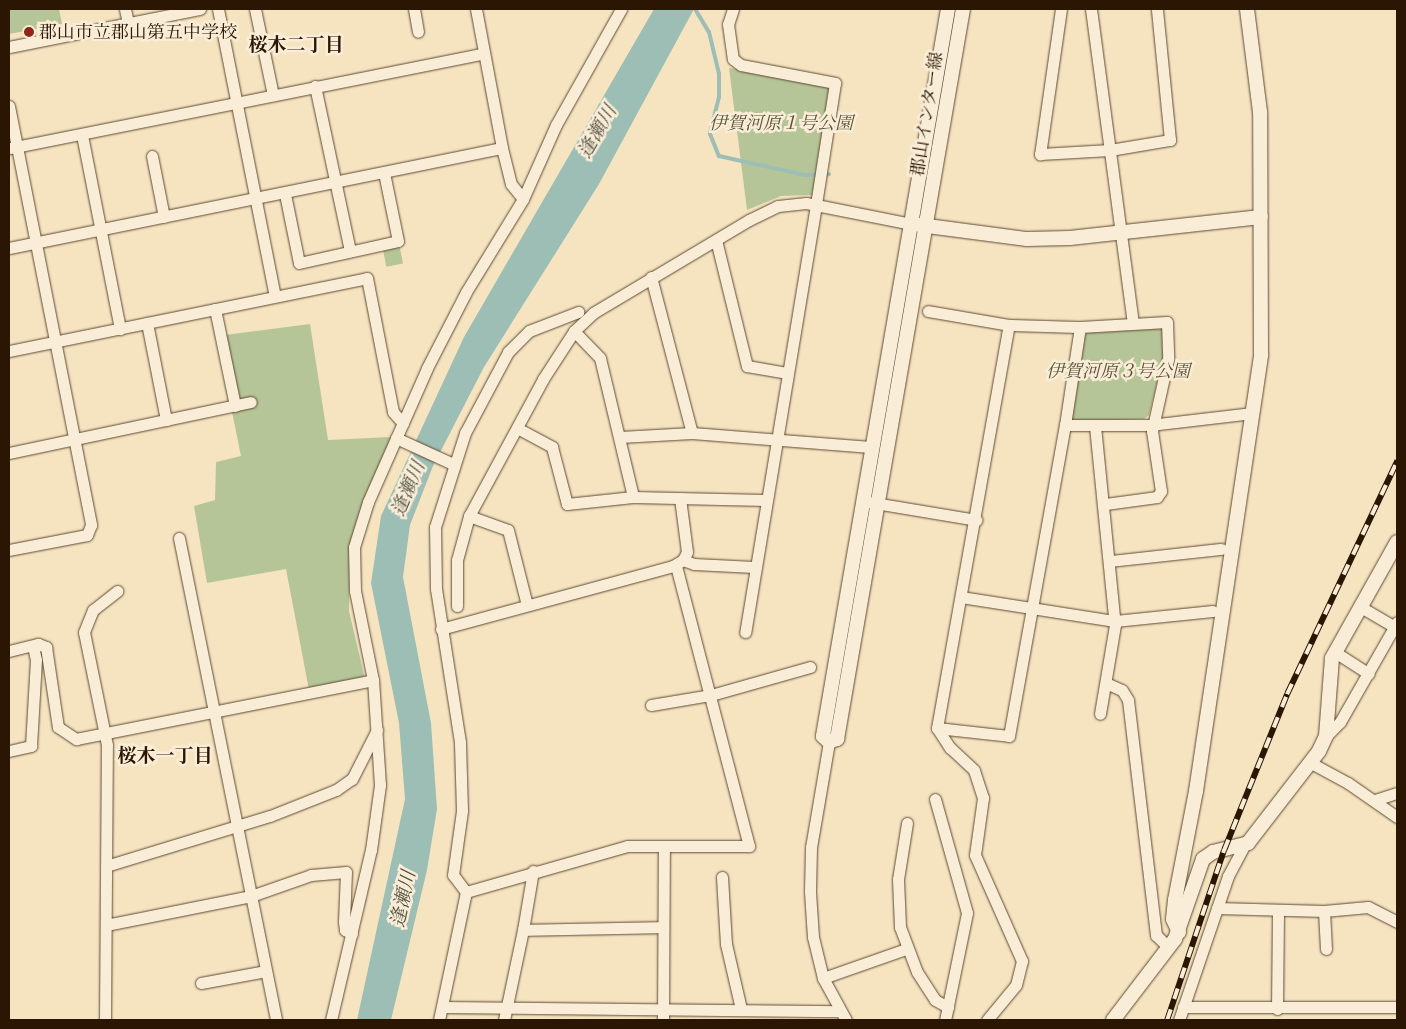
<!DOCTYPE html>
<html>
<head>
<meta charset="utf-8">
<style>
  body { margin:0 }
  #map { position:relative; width:1406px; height:1029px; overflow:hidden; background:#f6e4c1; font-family:Alegreya,"Noto Serif JP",serif }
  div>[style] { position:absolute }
  .green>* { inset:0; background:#b6c597; transform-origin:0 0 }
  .water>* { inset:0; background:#9dbeb4 }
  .stream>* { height:4px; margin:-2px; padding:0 2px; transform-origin:2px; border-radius:2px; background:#9dbeb4 }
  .roads { filter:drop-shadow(0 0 1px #5d4a32) drop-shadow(0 0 1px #5d4a32) }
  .minor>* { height:11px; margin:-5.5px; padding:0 5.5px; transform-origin:5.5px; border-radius:5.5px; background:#f9edd7 }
  .tertiary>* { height:14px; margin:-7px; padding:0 7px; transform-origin:7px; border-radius:7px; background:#f9edd7 }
  .rail>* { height:5.5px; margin-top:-2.75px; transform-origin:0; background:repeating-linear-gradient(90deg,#f9edd7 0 11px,#2a1602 0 22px); box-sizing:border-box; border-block:1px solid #2a1602 }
  .dots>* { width:14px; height:14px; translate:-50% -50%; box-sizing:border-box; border:2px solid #f9edd7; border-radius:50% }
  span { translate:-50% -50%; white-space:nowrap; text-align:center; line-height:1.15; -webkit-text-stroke:5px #f9edd7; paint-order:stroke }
  .poi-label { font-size:18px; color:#2a1602 }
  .left { translate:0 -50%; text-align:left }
  .street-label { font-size:18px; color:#2a1602 }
  .park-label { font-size:18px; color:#5b5336; font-style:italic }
  .neighbourhood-label { font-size:19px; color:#2a1602; font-weight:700 }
  .water-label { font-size:19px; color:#525140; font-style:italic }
  .frame { position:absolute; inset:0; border:10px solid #2a1602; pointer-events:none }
</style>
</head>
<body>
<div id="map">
  <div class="green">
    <div style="clip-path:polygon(9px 9px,59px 9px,62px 24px,9px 34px)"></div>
    <div style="clip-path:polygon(729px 68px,831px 85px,813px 195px,781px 196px,747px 210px)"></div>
    <div style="left:399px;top:243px;width:21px;height:17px;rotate:79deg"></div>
    <div style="clip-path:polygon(310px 324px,328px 440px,391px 437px,350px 552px,349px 611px,365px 679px,309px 690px,286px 569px,207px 583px,194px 506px,215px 500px,216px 462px,241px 456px,232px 412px,238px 411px,225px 335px)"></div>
    <div style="clip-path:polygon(1160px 324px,1164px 329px,1163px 359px,1149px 415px,1144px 419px,1074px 421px,1069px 417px,1082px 337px,1087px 333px)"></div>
  </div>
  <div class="water">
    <div style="clip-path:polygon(654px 9px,694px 9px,599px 184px,484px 367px,433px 466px,410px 525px,403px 577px,431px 723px,437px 809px,427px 870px,391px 1020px,357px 1020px,405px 799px,399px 723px,371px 583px,381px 516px,464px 337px)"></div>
  </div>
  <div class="stream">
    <div style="left:695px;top:9px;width:27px;rotate:59deg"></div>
    <div style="left:709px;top:32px;width:43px;rotate:76.6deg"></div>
    <div style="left:719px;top:74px;width:23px;rotate:90deg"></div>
    <div style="left:719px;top:97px;width:38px;rotate:104deg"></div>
    <div style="left:710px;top:134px;width:24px;rotate:68deg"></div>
    <div style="left:719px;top:156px;width:88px;rotate:12.5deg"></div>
    <div style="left:805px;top:175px;width:24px;rotate:-2deg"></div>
  </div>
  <div class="roads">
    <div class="minor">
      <div style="left:125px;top:9px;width:14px;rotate:78deg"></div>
      <div style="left:218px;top:9px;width:293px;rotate:78.8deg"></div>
      <div style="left:255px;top:9px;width:88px;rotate:78.2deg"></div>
      <div style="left:414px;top:9px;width:23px;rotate:80deg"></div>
      <div style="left:476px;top:9px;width:141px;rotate:79.4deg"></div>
      <div style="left:502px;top:148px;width:37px;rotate:76deg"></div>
      <div style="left:511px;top:184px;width:19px;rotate:51deg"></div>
      <div style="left:733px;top:9px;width:16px;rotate:108deg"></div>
      <div style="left:728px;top:24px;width:35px;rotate:82deg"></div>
      <div style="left:733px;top:59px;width:10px;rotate:37deg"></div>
      <div style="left:741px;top:65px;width:96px;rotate:10.8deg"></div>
      <div style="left:835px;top:83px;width:123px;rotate:98.9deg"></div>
      <div style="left:816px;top:205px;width:98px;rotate:11.2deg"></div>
      <div style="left:1061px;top:9px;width:147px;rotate:98.2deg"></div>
      <div style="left:1040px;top:154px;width:70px;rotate:-3.3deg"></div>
      <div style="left:1110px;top:150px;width:61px;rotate:-9.5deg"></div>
      <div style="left:1170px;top:140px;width:132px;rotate:-95.7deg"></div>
      <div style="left:1091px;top:9px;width:317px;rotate:82.4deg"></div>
      <div style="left:9px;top:47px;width:195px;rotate:-11.3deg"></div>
      <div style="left:315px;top:86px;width:169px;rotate:78deg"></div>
      <div style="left:9px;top:106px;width:427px;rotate:78.9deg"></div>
      <div style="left:91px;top:525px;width:11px;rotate:112deg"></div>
      <div style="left:87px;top:535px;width:79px;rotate:169.1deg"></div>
      <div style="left:82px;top:135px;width:198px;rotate:78.9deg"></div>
      <div style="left:10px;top:148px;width:483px;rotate:-11.3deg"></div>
      <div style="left:152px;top:156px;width:62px;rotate:78.9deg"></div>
      <div style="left:285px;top:194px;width:70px;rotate:78.5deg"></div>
      <div style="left:299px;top:263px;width:101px;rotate:-12.5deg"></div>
      <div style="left:398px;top:241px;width:69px;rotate:-101.6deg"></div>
      <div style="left:716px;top:240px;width:130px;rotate:76.2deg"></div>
      <div style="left:747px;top:366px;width:40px;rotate:10deg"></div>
      <div style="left:9px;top:248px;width:503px;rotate:-11.47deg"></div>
      <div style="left:651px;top:277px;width:161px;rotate:75.3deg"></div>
      <div style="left:215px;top:309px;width:99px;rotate:78.3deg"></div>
      <div style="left:928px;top:311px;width:82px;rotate:9.8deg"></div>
      <div style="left:147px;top:323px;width:99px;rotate:78.9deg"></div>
      <div style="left:574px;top:331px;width:37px;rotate:46deg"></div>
      <div style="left:600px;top:358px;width:143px;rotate:76.6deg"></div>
      <div style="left:9px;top:351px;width:365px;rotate:-11.5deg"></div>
      <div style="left:367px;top:278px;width:136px;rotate:79deg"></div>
      <div style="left:393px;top:412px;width:15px;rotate:48deg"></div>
      <div style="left:1065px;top:425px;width:99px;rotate:-81.3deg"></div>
      <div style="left:1080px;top:327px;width:87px;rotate:-3.3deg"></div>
      <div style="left:1167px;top:322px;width:37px;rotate:88deg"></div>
      <div style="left:1168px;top:359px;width:74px;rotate:102.5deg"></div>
      <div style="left:1152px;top:431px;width:61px;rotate:81.5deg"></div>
      <div style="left:1161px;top:491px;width:7px;rotate:124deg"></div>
      <div style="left:1157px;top:497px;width:52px;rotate:172.3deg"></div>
      <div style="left:1095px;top:426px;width:200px;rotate:84.3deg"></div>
      <div style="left:1115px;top:625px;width:90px;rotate:99.6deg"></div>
      <div style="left:517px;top:428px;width:40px;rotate:28deg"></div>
      <div style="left:552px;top:447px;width:59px;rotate:75.3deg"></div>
      <div style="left:567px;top:504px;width:66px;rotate:-6.1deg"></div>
      <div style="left:633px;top:497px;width:132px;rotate:1.3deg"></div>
      <div style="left:620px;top:437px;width:72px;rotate:-3.2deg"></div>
      <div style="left:692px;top:433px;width:179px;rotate:4.5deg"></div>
      <div style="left:396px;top:438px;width:63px;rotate:24.5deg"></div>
      <div style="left:9px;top:453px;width:247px;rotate:-11.9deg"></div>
      <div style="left:680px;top:498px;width:54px;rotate:82.6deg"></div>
      <div style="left:687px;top:552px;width:9px;rotate:117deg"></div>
      <div style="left:869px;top:502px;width:109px;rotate:9.5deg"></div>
      <div style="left:469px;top:516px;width:41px;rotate:19.7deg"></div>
      <div style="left:508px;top:530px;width:77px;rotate:75.8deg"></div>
      <div style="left:179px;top:538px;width:492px;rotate:78.6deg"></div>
      <div style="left:1110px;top:561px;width:112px;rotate:-6.2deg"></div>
      <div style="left:961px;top:597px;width:156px;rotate:8.9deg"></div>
      <div style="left:1115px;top:621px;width:98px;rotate:-5.9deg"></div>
      <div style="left:457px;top:606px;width:46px;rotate:-90deg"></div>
      <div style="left:457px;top:560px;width:46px;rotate:-74.7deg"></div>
      <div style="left:469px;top:516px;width:156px;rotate:-61.6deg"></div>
      <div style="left:543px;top:379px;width:57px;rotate:-57.1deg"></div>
      <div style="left:574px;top:331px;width:26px;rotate:-43deg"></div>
      <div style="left:593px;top:313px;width:182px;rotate:-30.8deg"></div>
      <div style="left:749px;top:220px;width:32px;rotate:-26deg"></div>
      <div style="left:778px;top:206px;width:28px;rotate:-6deg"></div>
      <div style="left:806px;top:203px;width:10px;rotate:11deg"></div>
      <div style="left:816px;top:205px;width:433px;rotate:99.4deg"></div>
      <div style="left:1359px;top:606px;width:42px;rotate:30.3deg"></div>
      <div style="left:441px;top:629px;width:240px;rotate:-15.2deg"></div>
      <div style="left:673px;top:566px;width:12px;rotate:-31deg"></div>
      <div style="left:683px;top:560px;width:12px;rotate:20deg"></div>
      <div style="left:694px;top:564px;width:60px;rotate:2.9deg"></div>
      <div style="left:9px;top:651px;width:30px;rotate:-14deg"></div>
      <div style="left:38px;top:644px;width:9px;rotate:21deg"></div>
      <div style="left:46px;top:647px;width:81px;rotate:81.5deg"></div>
      <div style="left:58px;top:727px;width:22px;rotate:34deg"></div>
      <div style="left:76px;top:739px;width:303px;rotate:-11.2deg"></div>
      <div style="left:1335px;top:652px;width:40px;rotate:32.9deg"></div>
      <div style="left:1106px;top:683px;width:17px;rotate:24deg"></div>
      <div style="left:1122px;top:690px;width:12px;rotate:59deg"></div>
      <div style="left:1128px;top:700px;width:237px;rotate:83.2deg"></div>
      <div style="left:1156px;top:935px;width:18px;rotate:45deg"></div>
      <div style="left:651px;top:705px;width:61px;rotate:-9.5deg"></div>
      <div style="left:711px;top:695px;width:103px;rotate:-15.8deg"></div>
      <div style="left:937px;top:728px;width:72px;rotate:6.3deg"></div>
      <div style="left:1009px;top:736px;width:316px;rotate:-79.8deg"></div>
      <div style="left:1065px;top:425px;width:85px"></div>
      <div style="left:1150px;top:425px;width:103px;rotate:-6.7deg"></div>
      <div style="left:1326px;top:736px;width:20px;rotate:-45deg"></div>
      <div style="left:1340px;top:722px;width:115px;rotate:-60.3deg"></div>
      <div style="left:829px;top:742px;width:107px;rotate:99.7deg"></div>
      <div style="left:811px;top:847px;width:45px;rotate:91.3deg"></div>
      <div style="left:810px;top:892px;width:45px;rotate:86.2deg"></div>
      <div style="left:813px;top:937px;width:42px;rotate:76.3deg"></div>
      <div style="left:823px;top:978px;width:48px;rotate:61.3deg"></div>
      <div style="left:9px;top:751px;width:23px;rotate:-13deg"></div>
      <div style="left:31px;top:746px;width:86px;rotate:-86.7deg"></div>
      <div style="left:36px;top:660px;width:14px;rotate:-102deg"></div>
      <div style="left:1311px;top:763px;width:42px;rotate:28.4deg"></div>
      <div style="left:1348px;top:783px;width:60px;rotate:34.8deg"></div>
      <div style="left:935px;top:799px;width:118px;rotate:74.3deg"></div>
      <div style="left:967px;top:913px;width:109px;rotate:101.6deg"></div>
      <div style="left:1375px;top:800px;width:23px;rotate:-18deg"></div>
      <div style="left:907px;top:823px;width:57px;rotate:99.1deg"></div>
      <div style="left:898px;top:879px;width:48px;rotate:87.6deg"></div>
      <div style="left:900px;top:927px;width:48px;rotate:69.3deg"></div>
      <div style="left:917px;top:972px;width:33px;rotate:57deg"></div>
      <div style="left:935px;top:1000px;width:15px;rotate:28deg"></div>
      <div style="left:106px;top:866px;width:171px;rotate:-17deg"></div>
      <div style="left:270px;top:816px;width:71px;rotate:-21.5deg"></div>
      <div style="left:336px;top:790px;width:19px;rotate:-35deg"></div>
      <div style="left:352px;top:779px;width:55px;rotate:-63deg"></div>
      <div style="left:722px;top:877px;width:67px;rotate:86.6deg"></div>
      <div style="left:726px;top:944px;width:67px;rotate:77deg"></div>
      <div style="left:466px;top:892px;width:167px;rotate:-15.9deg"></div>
      <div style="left:627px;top:846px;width:122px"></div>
      <div style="left:749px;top:846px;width:290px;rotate:-104.6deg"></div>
      <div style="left:1217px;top:908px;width:107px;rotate:1.6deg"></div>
      <div style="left:1324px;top:911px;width:44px;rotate:-5.2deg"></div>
      <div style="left:1368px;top:907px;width:33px;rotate:27deg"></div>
      <div style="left:1324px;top:911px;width:38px;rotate:87deg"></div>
      <div style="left:106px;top:925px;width:148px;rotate:-11.3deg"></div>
      <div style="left:251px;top:896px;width:64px;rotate:-19.3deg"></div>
      <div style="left:311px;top:875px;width:35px;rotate:-5deg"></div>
      <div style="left:346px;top:872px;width:50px;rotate:92.3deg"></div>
      <div style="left:344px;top:922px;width:8px;rotate:83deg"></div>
      <div style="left:345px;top:930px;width:8px;rotate:30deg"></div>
      <div style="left:523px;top:930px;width:60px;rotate:-80.4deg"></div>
      <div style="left:823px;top:978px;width:88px;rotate:-19.3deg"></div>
      <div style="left:201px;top:983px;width:66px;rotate:-10.5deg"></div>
      <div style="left:442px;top:1007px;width:398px;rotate:0.6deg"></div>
      <div style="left:1183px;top:1007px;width:214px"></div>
      <div style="left:1277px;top:1009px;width:99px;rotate:-89.4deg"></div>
      <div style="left:105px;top:1020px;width:275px;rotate:-89.6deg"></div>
      <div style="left:107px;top:745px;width:115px;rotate:-101.5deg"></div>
      <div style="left:84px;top:632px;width:24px;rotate:-68deg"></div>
      <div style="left:93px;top:610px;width:31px;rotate:-38deg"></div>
      <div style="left:331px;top:1020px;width:175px;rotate:-76.8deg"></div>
      <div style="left:371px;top:850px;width:66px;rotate:-82.1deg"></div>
      <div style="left:380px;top:785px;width:105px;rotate:-93.8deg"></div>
      <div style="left:373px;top:680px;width:91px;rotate:-101.4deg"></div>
      <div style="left:355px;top:591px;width:44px;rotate:-91.3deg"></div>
      <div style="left:354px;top:547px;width:47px;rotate:-72.7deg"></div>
      <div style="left:368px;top:502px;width:146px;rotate:-66.2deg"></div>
      <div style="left:427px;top:368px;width:85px;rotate:-62.8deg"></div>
      <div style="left:466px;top:292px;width:109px;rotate:-58.5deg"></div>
      <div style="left:523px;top:199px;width:81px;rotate:-66deg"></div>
      <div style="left:556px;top:125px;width:133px;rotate:-60.7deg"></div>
      <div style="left:439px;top:1020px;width:131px;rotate:-78.1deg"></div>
      <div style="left:466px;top:892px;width:21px;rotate:-127deg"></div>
      <div style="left:453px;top:875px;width:65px;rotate:-82deg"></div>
      <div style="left:462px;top:811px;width:69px;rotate:-91.7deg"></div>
      <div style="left:460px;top:742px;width:155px;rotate:-98.9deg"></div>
      <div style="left:436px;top:589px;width:62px;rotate:-90.9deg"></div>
      <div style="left:435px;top:527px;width:99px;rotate:-72.3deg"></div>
      <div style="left:465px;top:433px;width:92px;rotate:-62deg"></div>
      <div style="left:508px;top:352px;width:30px;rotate:-45deg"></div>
      <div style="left:529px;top:331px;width:53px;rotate:-21.2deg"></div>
      <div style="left:504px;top:1020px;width:92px;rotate:-78.1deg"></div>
      <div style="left:523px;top:930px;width:140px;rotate:-1.2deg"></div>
      <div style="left:663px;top:1020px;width:174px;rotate:-89.7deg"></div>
      <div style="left:987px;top:1020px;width:45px;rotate:-50.4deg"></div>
      <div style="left:1016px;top:985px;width:25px;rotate:-76deg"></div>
      <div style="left:1022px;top:961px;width:116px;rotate:-113.9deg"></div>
      <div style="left:975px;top:855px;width:58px;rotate:-82deg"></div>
      <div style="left:983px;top:798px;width:29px;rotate:-108deg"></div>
      <div style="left:974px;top:770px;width:33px;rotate:-137deg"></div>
      <div style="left:950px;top:748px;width:24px;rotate:-123deg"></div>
      <div style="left:937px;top:728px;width:409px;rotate:-79.9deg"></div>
      <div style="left:1009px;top:325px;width:71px;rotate:1.6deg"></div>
      <div style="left:1179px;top:1020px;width:152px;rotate:-71.2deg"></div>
      <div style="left:1228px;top:876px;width:34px;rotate:-62deg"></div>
    </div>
    <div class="tertiary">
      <div style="left:948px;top:9px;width:738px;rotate:99.76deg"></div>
      <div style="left:823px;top:736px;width:8px;rotate:45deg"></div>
      <div style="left:829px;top:742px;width:9px;rotate:-21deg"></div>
      <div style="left:837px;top:739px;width:741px;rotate:-80.21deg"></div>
      <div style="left:920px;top:225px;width:108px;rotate:7.5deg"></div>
      <div style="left:1027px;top:239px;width:43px;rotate:-1.3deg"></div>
      <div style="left:1070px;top:238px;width:192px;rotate:-6.3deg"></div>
      <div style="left:1179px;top:932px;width:14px;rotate:-115deg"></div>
      <div style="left:1173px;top:919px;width:19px;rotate:-84deg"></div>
      <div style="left:1175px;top:900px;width:111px;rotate:-79.1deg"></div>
      <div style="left:1196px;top:791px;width:442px;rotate:-81.5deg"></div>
      <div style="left:1261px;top:354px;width:242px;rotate:-90.2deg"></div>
      <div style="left:1260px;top:112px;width:104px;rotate:-97.2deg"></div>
      <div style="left:1113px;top:1020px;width:102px;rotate:-52.6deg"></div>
      <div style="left:1175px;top:939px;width:85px;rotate:-70.7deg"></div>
      <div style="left:1203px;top:859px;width:12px;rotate:-35deg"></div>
      <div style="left:1213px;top:852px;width:36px;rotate:-14deg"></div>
      <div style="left:1248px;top:843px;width:116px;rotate:-52.3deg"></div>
      <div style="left:1319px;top:751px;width:17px;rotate:-65deg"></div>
      <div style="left:1326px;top:736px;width:78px;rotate:-85.6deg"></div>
      <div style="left:1332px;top:658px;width:133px;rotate:-60.7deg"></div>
    </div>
  </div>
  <div class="rail">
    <div style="left:1167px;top:1020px;width:179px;rotate:-71.5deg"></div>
    <div style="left:1224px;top:850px;width:168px;rotate:-68deg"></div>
    <div style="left:1287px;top:694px;width:258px;rotate:-64.7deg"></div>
  </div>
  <div class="dots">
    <div style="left:29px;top:32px;background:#8f2418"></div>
  </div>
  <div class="poi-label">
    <span class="left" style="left:39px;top:32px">郡山市立郡山第五中学校</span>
  </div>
  <div class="street-label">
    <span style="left:927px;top:114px;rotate:-81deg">郡山インター線</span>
  </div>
  <div class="park-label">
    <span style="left:781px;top:123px">伊賀河原１号公園</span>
    <span style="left:1118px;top:371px">伊賀河原３号公園</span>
  </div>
  <div class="neighbourhood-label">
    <span style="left:296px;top:46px">桜木二丁目</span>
    <span style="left:165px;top:757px">桜木一丁目</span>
  </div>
  <div class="water-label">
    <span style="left:598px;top:132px;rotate:-60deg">逢瀬川</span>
    <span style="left:409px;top:489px;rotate:-67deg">逢瀬川</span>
    <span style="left:404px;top:899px;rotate:-78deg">逢瀬川</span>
  </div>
  <div class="frame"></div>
</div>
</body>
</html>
